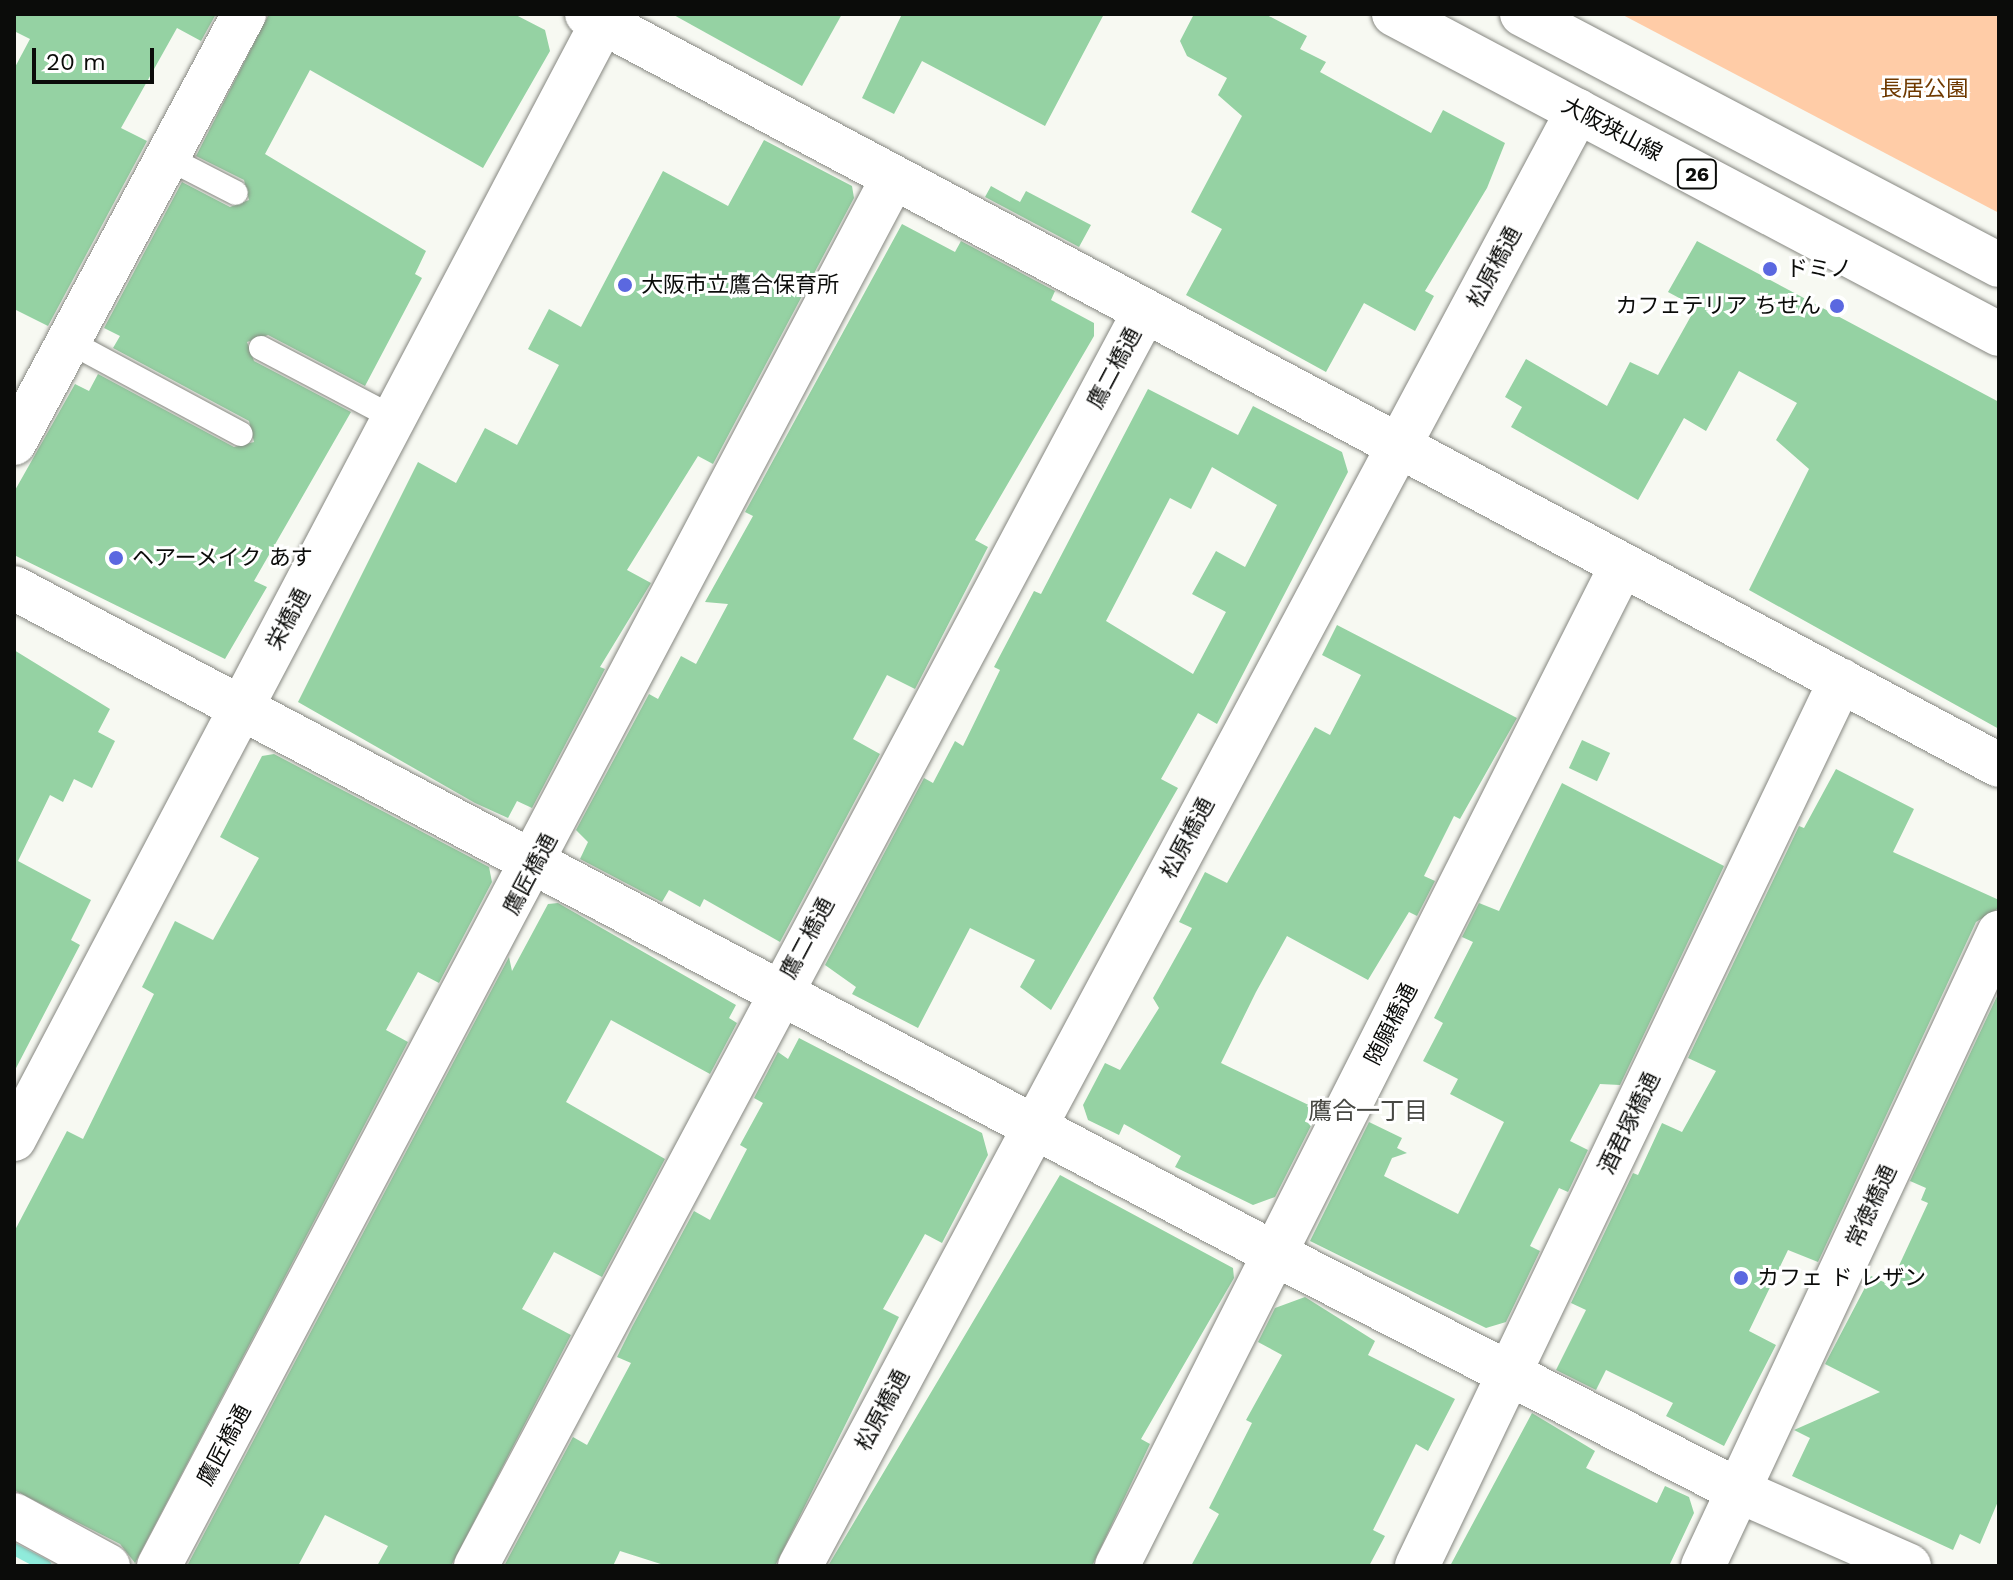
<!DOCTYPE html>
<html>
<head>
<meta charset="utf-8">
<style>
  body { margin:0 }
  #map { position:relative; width:2013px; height:1580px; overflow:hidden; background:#f7f9f2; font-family:"Work Sans","Noto Sans JP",sans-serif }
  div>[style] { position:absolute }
  .green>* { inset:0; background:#ffcca7 }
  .stream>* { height:12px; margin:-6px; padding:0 6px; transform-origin:6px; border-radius:6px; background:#8febdb }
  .building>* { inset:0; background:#95d2a3; transform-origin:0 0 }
  .roads { filter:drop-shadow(0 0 2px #868781) drop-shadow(0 0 2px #868781) }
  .service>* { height:24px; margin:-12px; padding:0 12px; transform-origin:12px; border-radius:12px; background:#fff }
  .minor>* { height:44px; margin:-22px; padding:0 22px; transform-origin:22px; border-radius:22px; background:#fff }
  .tertiary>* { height:44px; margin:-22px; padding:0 22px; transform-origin:22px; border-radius:22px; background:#fff }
  .primary>* { height:44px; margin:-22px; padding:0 22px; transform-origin:22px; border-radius:22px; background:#fff }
  .dots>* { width:22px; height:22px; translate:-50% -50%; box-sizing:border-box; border:4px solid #fff; border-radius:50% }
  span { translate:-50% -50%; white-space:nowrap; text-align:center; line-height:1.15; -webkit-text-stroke:6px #fff; paint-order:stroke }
  .shield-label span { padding:2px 6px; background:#fff; border:2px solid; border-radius:6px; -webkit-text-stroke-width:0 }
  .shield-label { font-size:20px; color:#0b0c0a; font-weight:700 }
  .park-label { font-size:22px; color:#6f3900 }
  .street-label { font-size:22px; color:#0b0c0a }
  .poi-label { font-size:22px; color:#0b0c0a }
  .left { translate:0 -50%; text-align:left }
  .right { translate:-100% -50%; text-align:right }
  .neighbourhood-label { font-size:24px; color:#474843 }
  .frame { position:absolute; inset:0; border:16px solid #0b0c0a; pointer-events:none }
  .scale { position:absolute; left:32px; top:48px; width:122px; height:36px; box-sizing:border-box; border:4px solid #0b0c0a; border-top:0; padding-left:10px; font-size:24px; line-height:28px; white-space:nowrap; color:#0b0c0a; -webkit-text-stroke:6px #fff; paint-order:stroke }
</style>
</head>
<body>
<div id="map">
  <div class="green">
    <div style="clip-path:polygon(1621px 14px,1999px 14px,1999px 213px)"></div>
  </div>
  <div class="stream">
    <div style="left:14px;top:1549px;width:36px;rotate:28deg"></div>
  </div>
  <div class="building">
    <div style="clip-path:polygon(14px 14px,216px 14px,201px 41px,177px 28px,121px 128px,147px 141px,48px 326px,14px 309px,14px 69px,30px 39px,14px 31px)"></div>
    <div style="clip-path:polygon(269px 14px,514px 14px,545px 30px,550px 51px,483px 168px,310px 70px,265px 154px,426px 251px,415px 274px,422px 278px,365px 386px,268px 335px,247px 342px,254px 361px,351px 412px,254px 581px,267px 587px,225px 659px,14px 555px,14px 492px,75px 384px,89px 391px,98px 374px,234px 447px,254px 442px,249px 421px,113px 348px,120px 336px,104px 328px,182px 182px,230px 207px,249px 200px,244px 180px,196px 156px)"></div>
    <div style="clip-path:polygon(672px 14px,842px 14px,802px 86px)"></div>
    <div style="clip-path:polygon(902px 14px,1104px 14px,1045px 126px,922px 61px,894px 114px,862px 98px)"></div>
    <div style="clip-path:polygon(1194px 14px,1265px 14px,1307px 36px,1300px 49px,1326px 62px,1320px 72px,1431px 133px,1443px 110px,1505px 143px,1487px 188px,1425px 291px,1434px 296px,1415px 331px,1364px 303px,1326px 372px,1186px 295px,1222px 229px,1191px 212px,1242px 116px,1218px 95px,1227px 78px,1187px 56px,1180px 41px)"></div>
    <div style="clip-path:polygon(764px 140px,852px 186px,854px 198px,713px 464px,698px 456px,627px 570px,651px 583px,600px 667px,605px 669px,532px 808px,517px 801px,508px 818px,475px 803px,298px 702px,418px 462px,456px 483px,485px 428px,517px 445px,559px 365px,528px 349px,549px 309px,581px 327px,663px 171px,728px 206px)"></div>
    <div style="clip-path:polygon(991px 186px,1020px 202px,1026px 191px,1091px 225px,1079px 247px,985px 197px)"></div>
    <div style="clip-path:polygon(902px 224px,955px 252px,961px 241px,1055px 291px,1051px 300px,1094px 323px,1094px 336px,975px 540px,988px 547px,915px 689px,887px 675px,853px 739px,880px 754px,780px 942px,704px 899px,700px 907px,669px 890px,662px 902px,580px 859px,588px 842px,576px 830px,649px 694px,658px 699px,681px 656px,696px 664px,728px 604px,705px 602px,753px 516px,745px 512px)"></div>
    <div style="clip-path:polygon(1697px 241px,1999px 402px,1999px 729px,1749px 590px,1809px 469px,1776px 440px,1797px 403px,1739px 371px,1706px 431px,1684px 418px,1638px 500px,1511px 427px,1522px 407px,1505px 397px,1526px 359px,1607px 406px,1630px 362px,1658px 375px,1696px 307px,1668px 292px)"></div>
    <div style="clip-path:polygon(evenodd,1148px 389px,1238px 435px,1253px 406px,1342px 452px,1348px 472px,1217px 724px,1198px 713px,1161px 779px,1178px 788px,1051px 1010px,1020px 987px,1035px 960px,970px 928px,918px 1028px,852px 994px,856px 987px,825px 965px,924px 778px,933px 783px,955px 741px,963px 746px,1000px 670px,994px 667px,1034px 591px,1041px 594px,1148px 389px,1212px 467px,1277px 505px,1245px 567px,1216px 551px,1192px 594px,1226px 612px,1193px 674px,1106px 621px,1170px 498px,1191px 509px,1212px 467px)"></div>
    <div style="clip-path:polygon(1337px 625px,1517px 718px,1460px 819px,1454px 816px,1424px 876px,1435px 881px,1417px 916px,1409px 912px,1368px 980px,1287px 936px,1256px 992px,1221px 1063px,1319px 1110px,1275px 1197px,1253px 1205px,1175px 1167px,1181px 1156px,1124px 1124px,1119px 1135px,1088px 1120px,1083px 1105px,1105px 1063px,1120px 1070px,1159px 1008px,1153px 998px,1192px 928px,1179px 922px,1205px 872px,1227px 883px,1315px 727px,1330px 735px,1361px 675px,1322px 655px)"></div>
    <div style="clip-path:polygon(14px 650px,110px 709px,98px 732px,115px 741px,92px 788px,74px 779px,63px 802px,50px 795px,18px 861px,91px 900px,71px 940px,80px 945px,14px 1072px)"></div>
    <div style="left:1582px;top:740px;width:31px;height:31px;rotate:25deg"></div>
    <div style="clip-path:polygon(274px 754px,489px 867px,492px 882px,439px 983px,418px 972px,386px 1030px,408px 1042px,135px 1563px,120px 1544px,14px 1490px,14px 1232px,67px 1131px,83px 1139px,154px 994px,142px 987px,175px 921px,213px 940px,259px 858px,220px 837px,262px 756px)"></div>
    <div style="clip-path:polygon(1836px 769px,1914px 809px,1893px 852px,1999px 900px,1999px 908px,1976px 922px,1818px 1262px,1788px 1250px,1749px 1331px,1776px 1345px,1724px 1446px,1666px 1416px,1673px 1403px,1606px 1370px,1596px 1390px,1556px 1370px,1586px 1310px,1571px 1303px,1633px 1173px,1638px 1175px,1662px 1123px,1682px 1132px,1716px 1071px,1688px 1058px,1799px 826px,1804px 828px)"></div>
    <div style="clip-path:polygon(1562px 783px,1724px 866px,1620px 1085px,1600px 1084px,1570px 1141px,1588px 1150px,1568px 1192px,1559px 1188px,1530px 1246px,1540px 1251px,1506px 1322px,1486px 1328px,1310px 1241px,1369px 1122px,1402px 1138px,1397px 1148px,1407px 1153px,1392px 1158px,1384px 1176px,1458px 1214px,1504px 1122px,1450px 1094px,1458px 1079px,1423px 1061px,1443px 1023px,1434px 1018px,1473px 942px,1462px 937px,1479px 903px,1499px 911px)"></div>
    <div style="clip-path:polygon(558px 903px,736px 1005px,729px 1018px,737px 1023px,710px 1074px,611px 1020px,566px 1102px,665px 1159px,602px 1277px,554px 1252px,522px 1309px,571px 1335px,451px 1566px,377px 1566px,388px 1546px,325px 1515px,298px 1566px,187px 1566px,509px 957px,512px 971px,548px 904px)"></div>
    <div style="clip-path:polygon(1999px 992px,1999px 1499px,1980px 1544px,1960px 1534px,1953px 1550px,1792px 1476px,1810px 1438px,1794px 1430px,1880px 1392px,1825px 1364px,1871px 1276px,1890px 1285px,1928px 1203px,1921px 1200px,1926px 1188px,1910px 1181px)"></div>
    <div style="clip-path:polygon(799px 1038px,982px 1133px,988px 1155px,942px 1243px,925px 1234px,883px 1309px,899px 1317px,775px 1566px,667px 1566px,620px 1551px,613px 1566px,504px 1566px,573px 1437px,587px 1445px,631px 1363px,617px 1357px,632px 1327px,694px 1211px,710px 1220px,747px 1149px,740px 1145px,763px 1103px,754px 1098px,778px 1052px,788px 1059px)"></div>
    <div style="clip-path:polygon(1060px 1175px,1233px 1268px,1234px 1278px,1141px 1439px,1150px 1444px,1092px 1566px,828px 1566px)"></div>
    <div style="clip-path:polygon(1305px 1297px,1375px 1341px,1368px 1355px,1455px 1399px,1428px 1451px,1416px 1444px,1373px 1530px,1385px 1536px,1369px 1566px,1191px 1566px,1219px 1514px,1209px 1508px,1252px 1423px,1246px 1420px,1282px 1355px,1258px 1342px,1275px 1308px)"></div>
    <div style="clip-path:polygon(1532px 1413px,1595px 1451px,1586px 1468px,1657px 1503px,1665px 1486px,1689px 1497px,1694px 1513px,1669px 1566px,1450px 1566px)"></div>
  </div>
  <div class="roads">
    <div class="service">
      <div style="left:168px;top:158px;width:76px;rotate:27.2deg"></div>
      <div style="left:68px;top:341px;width:196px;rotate:28.3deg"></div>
      <div style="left:261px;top:348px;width:150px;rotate:27.8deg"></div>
    </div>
    <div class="minor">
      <div style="left:587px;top:14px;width:1599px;rotate:28.01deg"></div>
      <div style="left:14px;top:443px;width:487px;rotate:-61.8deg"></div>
      <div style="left:14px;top:588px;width:1426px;rotate:27.84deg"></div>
      <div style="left:1275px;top:1254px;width:519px;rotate:27.06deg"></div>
      <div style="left:1737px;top:1490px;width:188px;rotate:23.8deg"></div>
      <div style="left:14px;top:1515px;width:107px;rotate:28.5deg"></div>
      <div style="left:159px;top:1566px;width:1570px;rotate:-62.13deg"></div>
      <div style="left:476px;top:1566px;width:1420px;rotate:-61.94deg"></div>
      <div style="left:800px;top:1566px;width:1650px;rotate:-61.87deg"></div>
      <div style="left:1117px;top:1566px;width:1119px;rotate:-63.23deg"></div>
      <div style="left:1417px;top:1566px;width:982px;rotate:-64.43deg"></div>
      <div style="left:1703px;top:1566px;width:699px;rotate:-64.94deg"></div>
    </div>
    <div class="tertiary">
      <div style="left:14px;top:1139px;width:1272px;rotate:-62.21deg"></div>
    </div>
    <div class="primary">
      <div style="left:1394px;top:14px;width:684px;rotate:27.88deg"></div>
      <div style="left:1522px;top:14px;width:539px;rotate:27.75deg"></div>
    </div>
  </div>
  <div class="dots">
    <div style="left:1770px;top:269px;background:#5b68e0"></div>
    <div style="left:625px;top:285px;background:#5b68e0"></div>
    <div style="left:1837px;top:306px;background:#5b68e0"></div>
    <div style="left:116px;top:558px;background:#5b68e0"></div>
    <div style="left:1741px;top:1278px;background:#5b68e0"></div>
  </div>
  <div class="shield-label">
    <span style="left:1697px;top:174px">26</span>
  </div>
  <div class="park-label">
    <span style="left:1924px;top:89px">長居公園</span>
  </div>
  <div class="street-label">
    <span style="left:1612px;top:129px;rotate:28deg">大阪狭山線</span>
    <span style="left:1494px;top:267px;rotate:-62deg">松原橋通</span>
    <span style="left:1114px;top:368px;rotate:-62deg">鷹二橋通</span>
    <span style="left:288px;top:619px;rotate:-62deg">栄橋通</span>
    <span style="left:1187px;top:838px;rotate:-62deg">松原橋通</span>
    <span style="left:530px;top:874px;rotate:-62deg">鷹匠橋通</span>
    <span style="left:807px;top:938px;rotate:-62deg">鷹二橋通</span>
    <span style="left:1391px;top:1024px;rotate:-63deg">随願橋通</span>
    <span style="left:1629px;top:1123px;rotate:-64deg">酒君塚橋通</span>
    <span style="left:1871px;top:1206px;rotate:-65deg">常徳橋通</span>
    <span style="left:882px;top:1410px;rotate:-62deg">松原橋通</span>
    <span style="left:224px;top:1445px;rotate:-62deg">鷹匠橋通</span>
  </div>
  <div class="poi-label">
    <span class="left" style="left:1786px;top:269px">ドミノ</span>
    <span class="left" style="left:641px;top:285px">大阪市立鷹合保育所</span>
    <span class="right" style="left:1821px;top:306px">カフェテリア ちせん</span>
    <span class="left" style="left:132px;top:558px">ヘアーメイク あす</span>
    <span class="left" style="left:1757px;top:1278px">カフェ ド レザン</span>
  </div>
  <div class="neighbourhood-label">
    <span style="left:1368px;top:1112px">鷹合一丁目</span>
  </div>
  <div class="frame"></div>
  <div class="scale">20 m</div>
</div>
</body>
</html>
